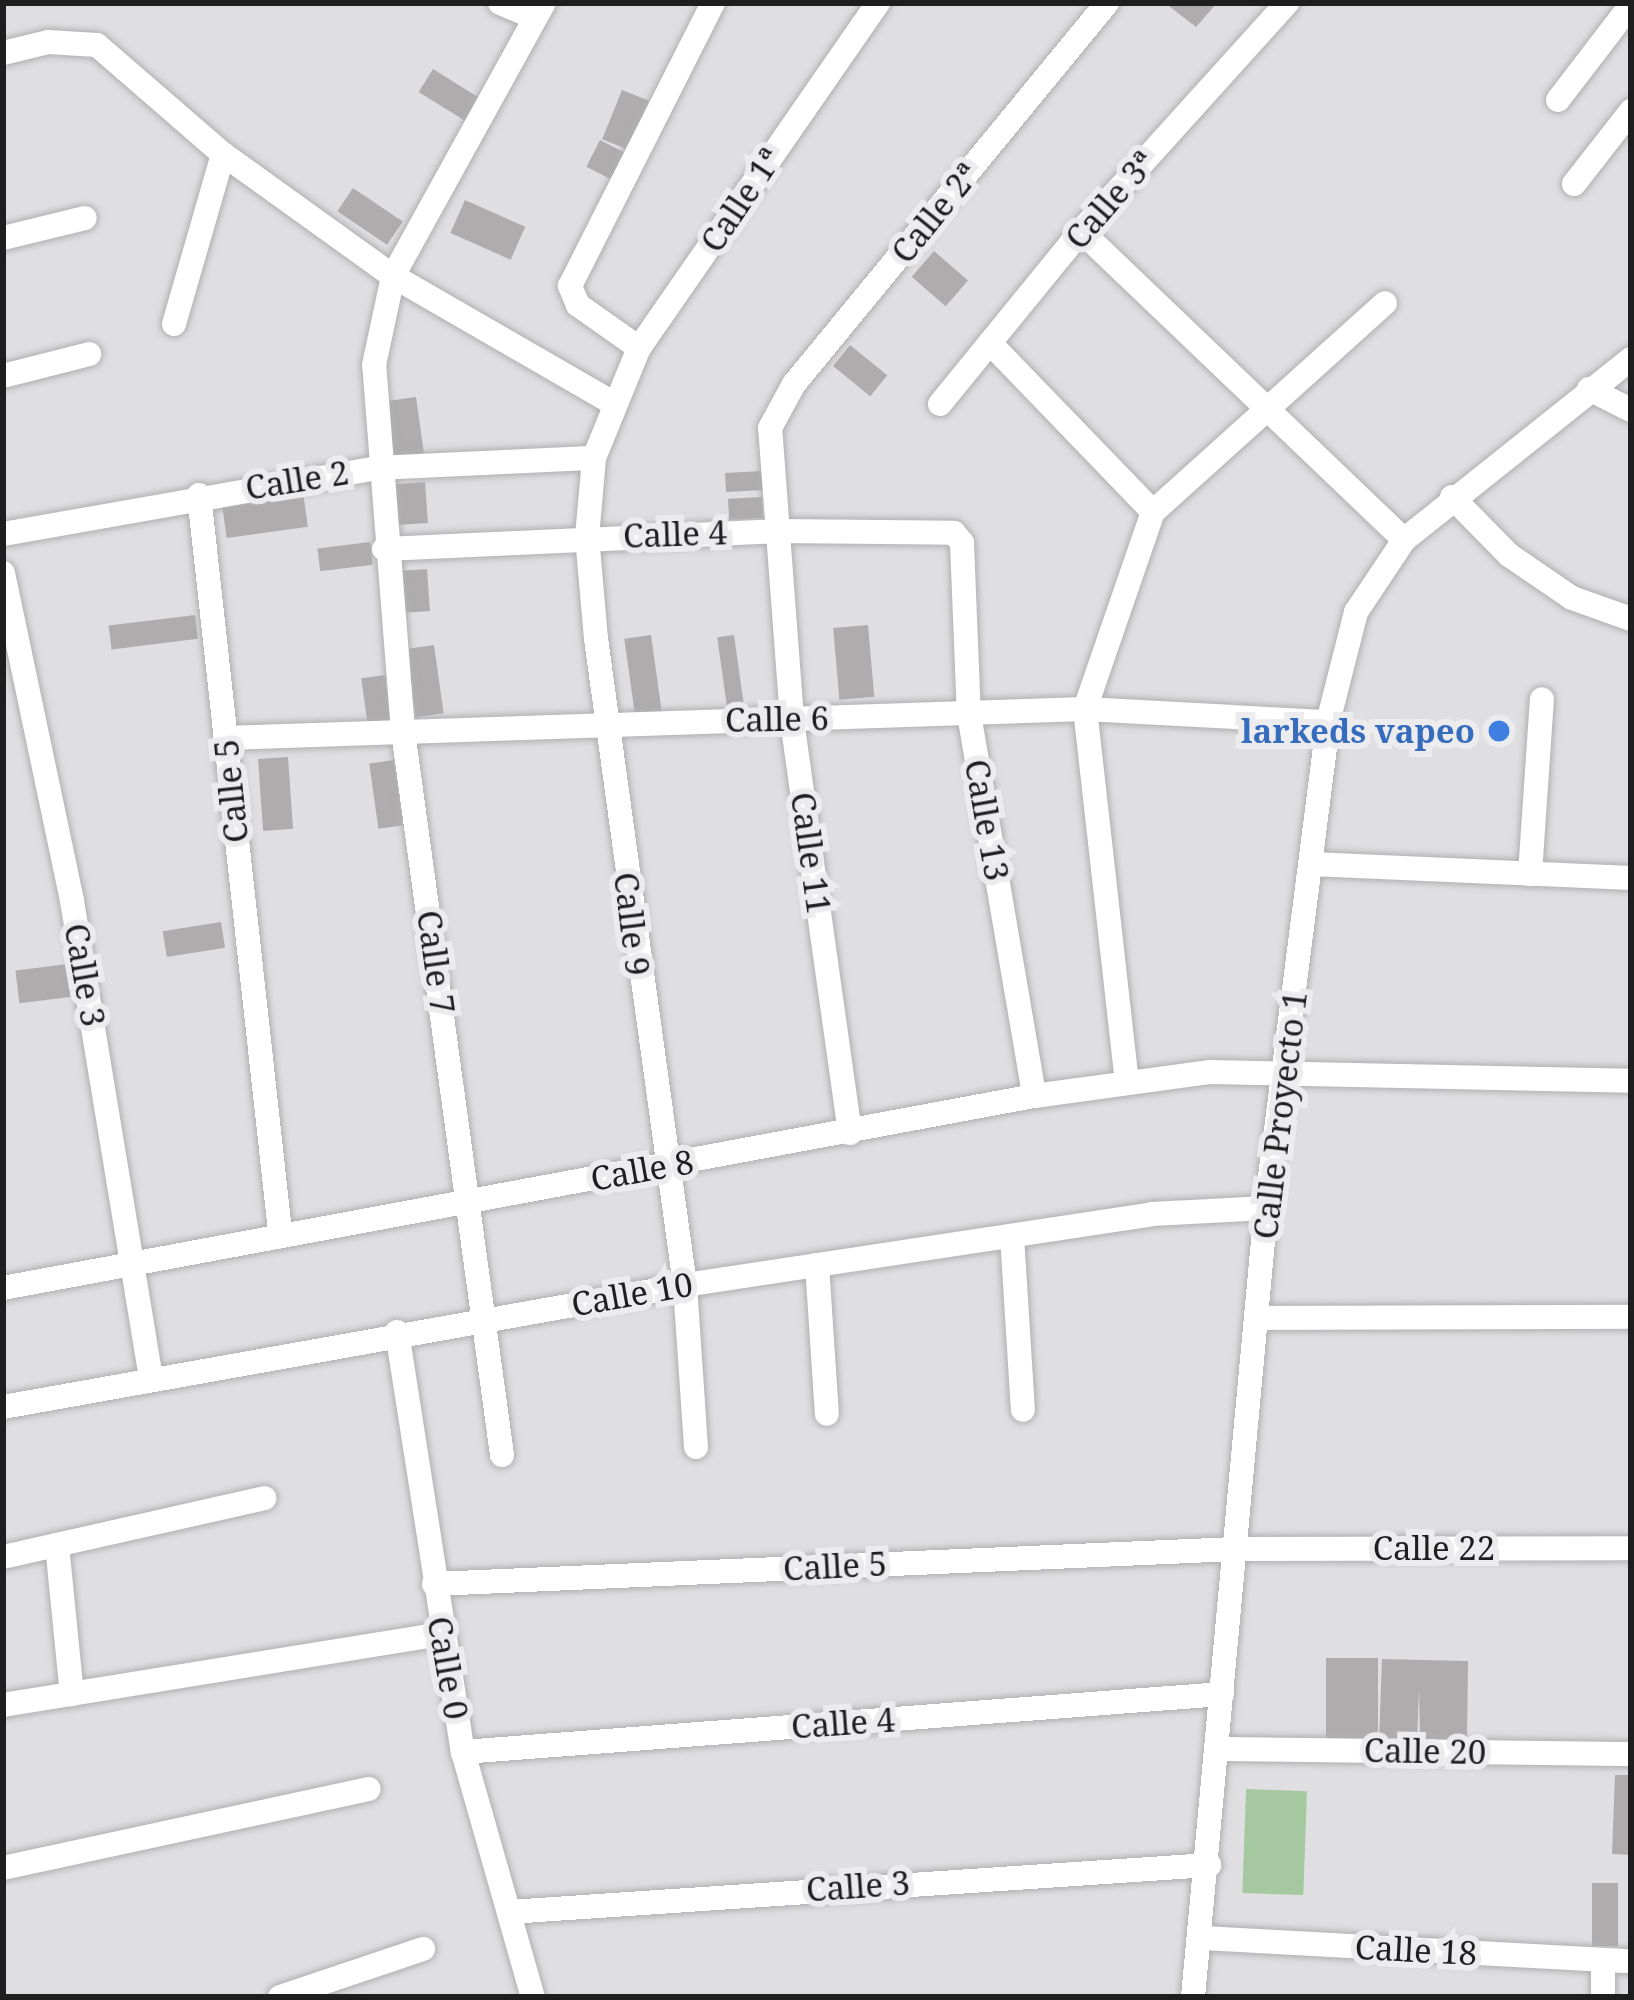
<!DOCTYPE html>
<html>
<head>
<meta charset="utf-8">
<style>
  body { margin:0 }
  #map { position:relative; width:1634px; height:2000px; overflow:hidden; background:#dfdfe1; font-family:"Noto Serif",serif }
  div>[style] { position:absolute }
  .green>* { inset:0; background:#a5c8a1; transform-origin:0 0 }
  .building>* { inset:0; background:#aeacad; transform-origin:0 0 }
  .roads { filter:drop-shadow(0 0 3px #b0b0b2) drop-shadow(0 0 3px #b0b0b2) }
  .minor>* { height:24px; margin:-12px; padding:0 12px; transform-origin:12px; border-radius:12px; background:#fff }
  .dots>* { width:33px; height:33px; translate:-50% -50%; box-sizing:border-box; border:6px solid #ececee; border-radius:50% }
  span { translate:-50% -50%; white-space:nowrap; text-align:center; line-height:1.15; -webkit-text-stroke:12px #ececee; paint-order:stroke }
  .street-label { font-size:33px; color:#1e1e1f }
  .shop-label { font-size:33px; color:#366cbe; font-weight:700 }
  .right { translate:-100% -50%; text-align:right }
  .frame { position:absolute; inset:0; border:6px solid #1e1e1f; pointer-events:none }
</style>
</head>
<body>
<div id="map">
  <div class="green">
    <div style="left:1246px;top:1789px;width:61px;height:104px;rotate:2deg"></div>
  </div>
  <div class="building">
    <div style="clip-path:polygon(1165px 3px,1217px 3px,1196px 27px)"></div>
    <div style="left:433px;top:69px;width:65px;height:27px;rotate:32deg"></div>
    <div style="left:622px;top:90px;width:29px;height:53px;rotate:22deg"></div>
    <div style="left:600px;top:140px;width:28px;height:30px;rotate:27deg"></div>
    <div style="left:353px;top:188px;width:60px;height:28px;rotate:34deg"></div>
    <div style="left:465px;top:200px;width:66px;height:36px;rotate:24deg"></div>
    <div style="left:934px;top:251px;width:45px;height:34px;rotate:41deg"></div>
    <div style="left:850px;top:345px;width:48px;height:27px;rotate:39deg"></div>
    <div style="left:416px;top:397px;width:57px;height:33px;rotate:82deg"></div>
    <div style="left:763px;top:471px;width:19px;height:38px;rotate:87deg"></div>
    <div style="left:425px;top:482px;width:41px;height:31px;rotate:86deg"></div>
    <div style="left:303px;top:492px;width:35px;height:82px;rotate:82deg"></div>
    <div style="left:762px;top:497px;width:21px;height:34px;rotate:87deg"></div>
    <div style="left:370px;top:542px;width:23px;height:53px;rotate:83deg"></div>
    <div style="left:427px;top:569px;width:42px;height:29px;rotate:86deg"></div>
    <div style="left:195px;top:615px;width:24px;height:87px;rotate:83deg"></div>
    <div style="left:868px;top:625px;width:72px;height:35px;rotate:85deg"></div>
    <div style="left:651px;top:635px;width:83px;height:27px;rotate:82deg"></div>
    <div style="left:734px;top:635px;width:77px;height:17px;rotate:82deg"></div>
    <div style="left:434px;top:645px;width:69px;height:28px;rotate:82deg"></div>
    <div style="left:385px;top:675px;width:45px;height:24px;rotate:82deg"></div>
    <div style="left:288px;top:757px;width:72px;height:30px;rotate:86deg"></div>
    <div style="left:394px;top:760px;width:66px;height:25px;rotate:82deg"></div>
    <div style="left:221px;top:922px;width:26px;height:59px;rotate:81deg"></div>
    <div style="left:68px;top:964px;width:33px;height:53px;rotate:83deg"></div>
    <div style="left:1326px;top:1658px;width:52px;height:81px"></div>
    <div style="clip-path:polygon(1382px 1659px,1468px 1661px,1467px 1740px,1420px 1740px,1419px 1689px,1417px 1743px,1379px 1741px)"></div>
    <div style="clip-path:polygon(1615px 1775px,1631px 1775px,1631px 1855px,1612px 1854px)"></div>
    <div style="left:1592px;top:1883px;width:26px;height:63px"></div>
  </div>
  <div class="roads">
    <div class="minor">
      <div style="left:500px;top:3px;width:38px;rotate:23deg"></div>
      <div style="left:3px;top:53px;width:46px;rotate:-13.7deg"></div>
      <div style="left:48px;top:42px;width:49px;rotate:3.5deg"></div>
      <div style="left:97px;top:45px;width:167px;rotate:40.9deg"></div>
      <div style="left:223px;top:154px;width:209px;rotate:35.7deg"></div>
      <div style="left:393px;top:276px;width:254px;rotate:30deg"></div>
      <div style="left:1558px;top:100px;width:120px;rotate:-52.5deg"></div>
      <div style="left:1574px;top:184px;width:93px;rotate:-52deg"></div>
      <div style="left:1081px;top:231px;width:447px;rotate:43.7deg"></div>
      <div style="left:3px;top:238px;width:84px;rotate:-13.7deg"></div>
      <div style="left:174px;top:324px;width:177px;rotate:-73.9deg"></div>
      <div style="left:990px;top:343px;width:235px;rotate:46deg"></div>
      <div style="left:639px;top:348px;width:75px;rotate:-144.8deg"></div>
      <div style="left:578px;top:305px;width:21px;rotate:-113deg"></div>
      <div style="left:570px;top:286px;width:317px;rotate:-63.2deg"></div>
      <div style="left:3px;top:376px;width:89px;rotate:-14.3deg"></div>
      <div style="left:1589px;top:389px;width:47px;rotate:26.6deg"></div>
      <div style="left:940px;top:404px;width:223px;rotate:-50.8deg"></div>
      <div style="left:1081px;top:231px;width:307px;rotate:-47.9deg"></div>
      <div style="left:199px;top:495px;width:740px;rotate:83.72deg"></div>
      <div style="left:1452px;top:497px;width:81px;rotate:45.5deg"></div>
      <div style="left:1509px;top:555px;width:76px;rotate:34.3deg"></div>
      <div style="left:1572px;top:598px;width:63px;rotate:19.6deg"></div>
      <div style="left:3px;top:534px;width:381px;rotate:-10deg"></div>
      <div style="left:378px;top:468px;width:216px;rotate:-2.7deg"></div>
      <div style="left:384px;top:549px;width:392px;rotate:-2.6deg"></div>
      <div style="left:776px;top:531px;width:178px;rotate:0.6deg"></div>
      <div style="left:954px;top:533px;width:13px;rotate:51deg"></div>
      <div style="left:962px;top:543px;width:171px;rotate:87.7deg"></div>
      <div style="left:969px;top:714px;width:387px;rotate:80.3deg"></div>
      <div style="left:3px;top:573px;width:335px;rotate:78.1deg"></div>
      <div style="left:72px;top:901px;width:484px;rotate:80.6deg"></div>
      <div style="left:225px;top:738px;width:860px;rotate:-1.93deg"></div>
      <div style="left:1085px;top:709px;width:243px;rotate:3.1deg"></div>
      <div style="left:1312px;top:864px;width:319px;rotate:2.5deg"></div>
      <div style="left:1530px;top:874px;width:175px;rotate:-86.1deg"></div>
      <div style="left:1127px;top:1083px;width:376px;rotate:-96.4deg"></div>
      <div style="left:1085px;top:709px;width:208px;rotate:-71deg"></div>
      <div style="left:1153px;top:512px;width:312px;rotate:-42deg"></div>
      <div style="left:850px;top:1133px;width:418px;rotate:-98deg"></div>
      <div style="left:792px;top:719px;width:292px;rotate:-94.3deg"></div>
      <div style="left:770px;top:428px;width:50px;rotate:-61.4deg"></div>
      <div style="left:794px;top:384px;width:493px;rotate:-50.6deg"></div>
      <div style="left:1012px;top:1236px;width:174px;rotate:86.4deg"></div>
      <div style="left:817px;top:1265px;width:149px;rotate:86.2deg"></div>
      <div style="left:3px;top:1288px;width:1049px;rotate:-10.55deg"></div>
      <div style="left:1034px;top:1096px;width:178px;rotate:-7.8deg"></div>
      <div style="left:1210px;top:1072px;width:421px;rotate:1.2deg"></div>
      <div style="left:1256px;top:1318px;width:375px;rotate:-0.2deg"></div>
      <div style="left:397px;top:1332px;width:425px;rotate:81.1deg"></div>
      <div style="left:463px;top:1752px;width:255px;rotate:74.1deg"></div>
      <div style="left:3px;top:1407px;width:693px;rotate:-10.14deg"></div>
      <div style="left:685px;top:1285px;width:472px;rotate:-8.6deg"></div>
      <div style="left:1152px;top:1214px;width:114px;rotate:-3deg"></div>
      <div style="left:696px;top:1447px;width:162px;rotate:-93.9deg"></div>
      <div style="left:685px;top:1285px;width:652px;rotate:-97.84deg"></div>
      <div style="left:596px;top:639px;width:102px;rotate:-95deg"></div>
      <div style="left:587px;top:537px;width:79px;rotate:-84.9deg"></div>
      <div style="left:594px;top:458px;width:119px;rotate:-67.8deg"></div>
      <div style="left:639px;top:348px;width:420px;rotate:-55.3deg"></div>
      <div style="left:502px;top:1455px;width:731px;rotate:-97.79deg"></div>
      <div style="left:403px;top:731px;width:367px;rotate:-94.5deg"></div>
      <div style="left:374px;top:365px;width:91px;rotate:-77.9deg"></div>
      <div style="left:393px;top:276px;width:312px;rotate:-61.1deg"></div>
      <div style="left:57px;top:1545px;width:150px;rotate:84.3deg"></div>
      <div style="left:3px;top:1557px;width:268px;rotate:-12.7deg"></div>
      <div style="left:434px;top:1584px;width:804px;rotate:-2.5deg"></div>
      <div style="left:1237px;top:1549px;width:394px;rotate:-0.1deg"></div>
      <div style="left:3px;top:1705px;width:443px;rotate:-9.2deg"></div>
      <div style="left:1218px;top:1749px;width:413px;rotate:0.7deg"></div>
      <div style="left:463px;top:1752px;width:761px;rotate:-4.37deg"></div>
      <div style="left:3px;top:1868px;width:374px;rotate:-12.2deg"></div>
      <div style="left:509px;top:1912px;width:702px;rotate:-3.84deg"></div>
      <div style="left:1201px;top:1938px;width:431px;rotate:3.1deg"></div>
      <div style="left:280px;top:1997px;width:151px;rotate:-18.6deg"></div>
      <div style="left:1193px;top:1997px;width:792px;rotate:-84.71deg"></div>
      <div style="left:1266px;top:1208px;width:490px;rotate:-82.7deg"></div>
      <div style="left:1328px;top:722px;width:114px;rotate:-75.7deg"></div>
      <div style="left:1356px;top:612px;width:87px;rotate:-56.3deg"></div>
      <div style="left:1404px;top:540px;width:290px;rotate:-38.6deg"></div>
      <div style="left:1603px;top:1997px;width:37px;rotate:-90deg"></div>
    </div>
  </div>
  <div class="dots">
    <div style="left:1499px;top:731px;background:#3f7fe0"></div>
  </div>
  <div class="street-label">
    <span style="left:741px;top:200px;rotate:-56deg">Calle 1ª</span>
    <span style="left:1110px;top:200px;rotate:-49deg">Calle 3ª</span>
    <span style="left:935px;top:213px;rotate:-51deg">Calle 2ª</span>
    <span style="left:297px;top:480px;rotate:-9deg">Calle 2</span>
    <span style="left:675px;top:534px;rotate:-2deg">Calle 4</span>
    <span style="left:777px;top:719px;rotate:-1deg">Calle 6</span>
    <span style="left:231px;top:791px;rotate:-96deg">Calle 5</span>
    <span style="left:987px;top:820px;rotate:80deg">Calle 13</span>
    <span style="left:811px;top:853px;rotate:82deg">Calle 11</span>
    <span style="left:632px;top:924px;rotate:83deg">Calle 9</span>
    <span style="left:436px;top:962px;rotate:82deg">Calle 7</span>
    <span style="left:85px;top:975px;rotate:80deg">Calle 3</span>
    <span style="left:1280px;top:1115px;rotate:-83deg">Calle Proyecto 1</span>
    <span style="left:642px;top:1170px;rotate:-10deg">Calle 8</span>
    <span style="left:632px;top:1294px;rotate:-10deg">Calle 10</span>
    <span style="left:1434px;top:1548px">Calle 22</span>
    <span style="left:835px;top:1566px;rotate:-3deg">Calle 5</span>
    <span style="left:448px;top:1668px;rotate:80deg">Calle 0</span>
    <span style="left:843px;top:1723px;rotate:-4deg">Calle 4</span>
    <span style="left:1425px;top:1751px;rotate:1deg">Calle 20</span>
    <span style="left:858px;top:1886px;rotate:-4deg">Calle 3</span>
    <span style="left:1416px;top:1950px;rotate:3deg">Calle 18</span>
  </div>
  <div class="shop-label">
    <span class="right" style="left:1475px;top:731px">larkeds vapeo</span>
  </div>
  <div class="frame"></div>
</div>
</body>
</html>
